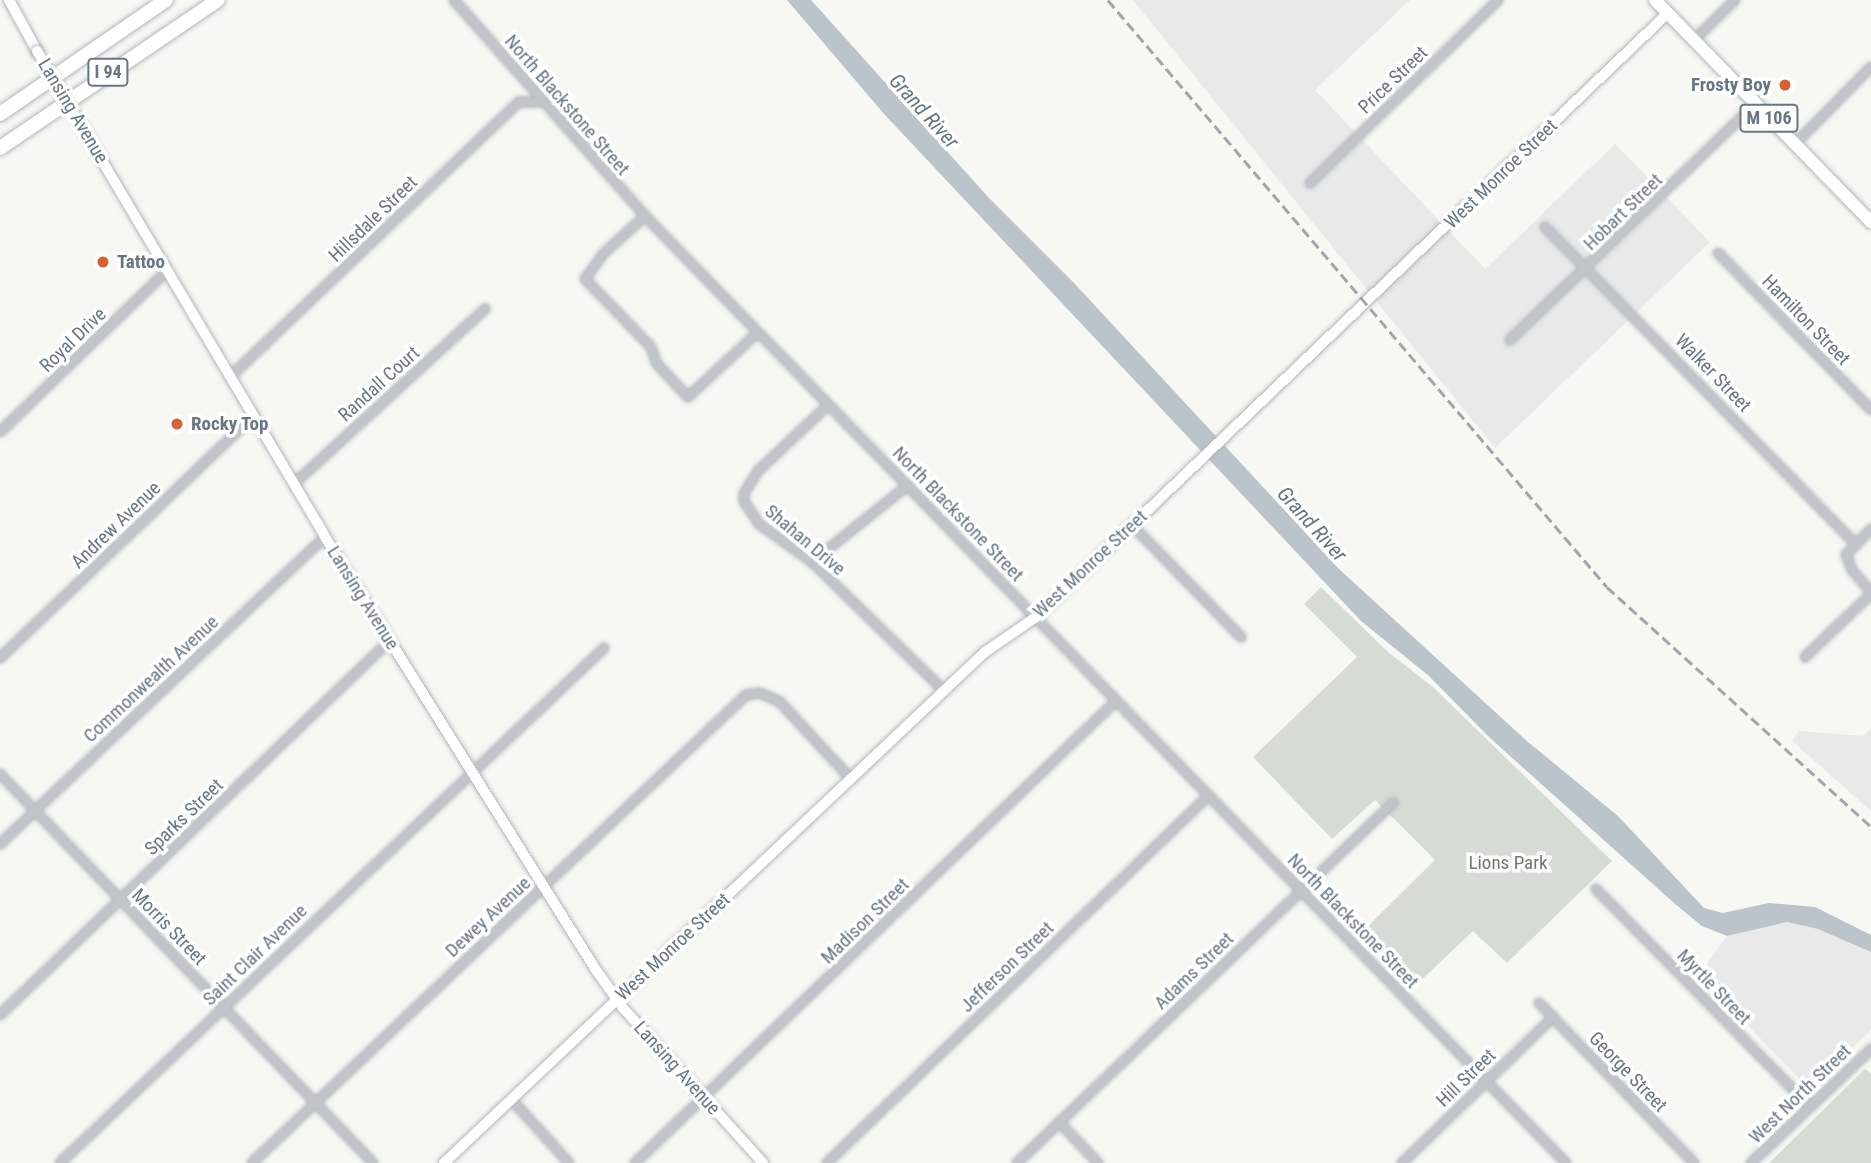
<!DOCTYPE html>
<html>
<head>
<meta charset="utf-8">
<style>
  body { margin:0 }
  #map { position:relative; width:1871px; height:1163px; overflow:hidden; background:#f7f7f4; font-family:"Roboto Condensed",sans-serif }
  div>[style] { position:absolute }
  .built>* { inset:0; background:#e8e9e8 }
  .green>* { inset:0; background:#d6dcd4 }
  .water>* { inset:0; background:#bbc4ca }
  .roads { filter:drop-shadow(0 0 2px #b3b8bd) drop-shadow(0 0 2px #b3b8bd) }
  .street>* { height:8px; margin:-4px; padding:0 4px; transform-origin:4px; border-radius:4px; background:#c1c4c8 }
  .secondary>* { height:10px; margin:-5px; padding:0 5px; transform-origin:5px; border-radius:5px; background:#fff }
  .primary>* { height:12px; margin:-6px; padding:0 6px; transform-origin:6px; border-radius:6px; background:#fff }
  .highway>* { height:14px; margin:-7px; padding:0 7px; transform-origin:7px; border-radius:7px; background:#fff }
  .rail>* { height:2.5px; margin-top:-1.25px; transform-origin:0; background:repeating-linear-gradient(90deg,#a0a6ac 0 10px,transparent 0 15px) }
  .bridges { filter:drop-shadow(0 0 2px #b3b8bd) drop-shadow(0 0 2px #b3b8bd) }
  .secondary-bridge>* { height:10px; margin:-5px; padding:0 5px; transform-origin:5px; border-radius:5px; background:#fff }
  .dots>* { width:19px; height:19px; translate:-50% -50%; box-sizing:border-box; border:4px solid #fff; border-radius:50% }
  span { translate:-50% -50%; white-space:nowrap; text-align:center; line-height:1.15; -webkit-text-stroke:7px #fff; paint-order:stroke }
  .shield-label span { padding:2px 5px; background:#fff; border:2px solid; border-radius:5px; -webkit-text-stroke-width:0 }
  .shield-label { font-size:18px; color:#687684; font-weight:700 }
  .street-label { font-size:19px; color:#687684 }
  .poi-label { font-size:19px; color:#687684; font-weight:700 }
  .right { translate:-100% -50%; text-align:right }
  .left { translate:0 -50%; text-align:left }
  .park-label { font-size:19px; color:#6a7b66 }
  .water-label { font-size:21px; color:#63777f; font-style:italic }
</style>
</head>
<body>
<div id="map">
  <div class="built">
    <div style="clip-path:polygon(1133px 0,1410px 0,1315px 90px,1485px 269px,1615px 144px,1710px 242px,1495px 448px)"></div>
    <div style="clip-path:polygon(1871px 728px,1871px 811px,1792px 741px,1799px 731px,1863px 736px)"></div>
    <div style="clip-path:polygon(1787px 922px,1818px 929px,1871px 952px,1871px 1030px,1809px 1089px,1699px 975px,1727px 936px)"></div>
  </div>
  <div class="green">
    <div style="clip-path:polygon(1321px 587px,1388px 652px,1434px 688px,1612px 861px,1507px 963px,1473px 931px,1414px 987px,1362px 932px,1435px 860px,1375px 800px,1332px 839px,1253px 757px,1357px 657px,1304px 604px)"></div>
    <div style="clip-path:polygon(1865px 1069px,1871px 1073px,1871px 1163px,1769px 1163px)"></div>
  </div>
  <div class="water">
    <div style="clip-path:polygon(787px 0,811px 0,989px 198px,1074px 283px,1339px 569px,1528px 742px,1618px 816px,1704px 908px,1723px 913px,1769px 903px,1815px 907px,1871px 935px,1871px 952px,1818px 929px,1787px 922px,1727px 936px,1702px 926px,1674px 903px,1490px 738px,1429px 676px,1361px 621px,884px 114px)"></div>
  </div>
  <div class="roads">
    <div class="street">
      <div style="left:454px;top:0;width:288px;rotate:48.5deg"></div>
      <div style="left:645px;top:216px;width:1321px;rotate:45.8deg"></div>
      <div style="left:1694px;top:40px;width:57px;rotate:-44.3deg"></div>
      <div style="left:1795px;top:144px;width:108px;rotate:-45.4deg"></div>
      <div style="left:1310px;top:183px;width:262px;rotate:-44.2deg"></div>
      <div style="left:645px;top:216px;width:55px;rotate:137.9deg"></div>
      <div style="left:604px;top:253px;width:32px;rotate:126deg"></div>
      <div style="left:585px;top:279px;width:95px;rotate:45.9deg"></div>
      <div style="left:651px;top:347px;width:18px;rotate:71deg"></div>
      <div style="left:657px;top:364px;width:45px;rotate:46.8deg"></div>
      <div style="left:688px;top:397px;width:94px;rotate:-42.8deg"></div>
      <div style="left:1545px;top:227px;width:443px;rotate:45.6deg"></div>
      <div style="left:1718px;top:253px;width:219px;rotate:45.7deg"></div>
      <div style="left:1510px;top:340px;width:340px;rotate:-43.9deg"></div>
      <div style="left:231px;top:376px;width:398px;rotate:-43.6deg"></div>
      <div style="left:519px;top:102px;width:21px"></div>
      <div style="left:828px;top:405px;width:96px;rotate:136.7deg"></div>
      <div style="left:758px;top:471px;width:26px;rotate:122deg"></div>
      <div style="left:744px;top:493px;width:8px;rotate:90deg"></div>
      <div style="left:744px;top:501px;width:27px;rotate:57deg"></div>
      <div style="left:759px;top:524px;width:65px;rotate:35.6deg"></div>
      <div style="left:812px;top:562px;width:185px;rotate:44.3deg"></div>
      <div style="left:0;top:432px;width:233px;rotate:-44deg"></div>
      <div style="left:295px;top:483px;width:258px;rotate:-42.5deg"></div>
      <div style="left:1133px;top:526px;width:155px;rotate:45.8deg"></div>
      <div style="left:1871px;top:529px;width:36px;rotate:134deg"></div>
      <div style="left:1846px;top:555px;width:16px;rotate:68deg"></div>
      <div style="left:1852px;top:570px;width:29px;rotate:49deg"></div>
      <div style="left:812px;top:562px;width:123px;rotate:-38.7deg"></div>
      <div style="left:1805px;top:657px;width:91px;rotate:-43.7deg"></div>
      <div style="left:0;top:658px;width:352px;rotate:-43.7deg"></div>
      <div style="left:0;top:774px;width:539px;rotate:46.2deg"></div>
      <div style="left:0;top:844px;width:447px;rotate:-43.4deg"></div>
      <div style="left:1596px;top:889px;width:305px;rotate:45.5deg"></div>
      <div style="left:1539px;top:1003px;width:223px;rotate:45.9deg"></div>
      <div style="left:0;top:1015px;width:540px;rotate:-43.87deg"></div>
      <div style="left:511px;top:1099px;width:86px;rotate:47.8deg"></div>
      <div style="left:1059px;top:1122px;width:57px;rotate:46.4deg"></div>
      <div style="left:60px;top:1163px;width:749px;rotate:-43.43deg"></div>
      <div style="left:252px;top:1163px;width:680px;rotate:-43.45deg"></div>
      <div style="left:746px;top:695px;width:14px;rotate:-8deg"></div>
      <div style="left:760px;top:693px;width:22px;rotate:24deg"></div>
      <div style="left:780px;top:702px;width:103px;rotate:47.4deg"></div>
      <div style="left:635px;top:1163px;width:667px;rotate:-43.85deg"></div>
      <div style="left:827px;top:1163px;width:530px;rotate:-43.93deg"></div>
      <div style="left:1017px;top:1163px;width:521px;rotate:-43.75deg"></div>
      <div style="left:1402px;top:1163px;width:210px;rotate:-44deg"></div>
      <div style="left:1751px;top:1163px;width:166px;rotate:-43.5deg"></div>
    </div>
    <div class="secondary">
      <div style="left:9px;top:0;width:58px;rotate:61.2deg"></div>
      <div style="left:85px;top:132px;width:471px;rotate:59.3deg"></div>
      <div style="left:325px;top:537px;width:511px;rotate:57.96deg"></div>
      <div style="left:596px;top:970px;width:47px;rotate:54.6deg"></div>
      <div style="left:623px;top:1008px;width:209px;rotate:47.9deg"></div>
      <div style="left:444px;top:1163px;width:744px;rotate:-43.37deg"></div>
      <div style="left:985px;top:652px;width:62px;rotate:-34.5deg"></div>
      <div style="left:1036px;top:617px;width:874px;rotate:-43.7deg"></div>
    </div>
    <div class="primary">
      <div style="left:1655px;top:0;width:310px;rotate:45.8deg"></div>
    </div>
    <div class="highway">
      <div style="left:0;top:114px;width:201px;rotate:-34.5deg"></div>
      <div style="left:0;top:148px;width:263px;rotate:-34.2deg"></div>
    </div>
  </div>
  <div class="rail">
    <div style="left:1108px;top:0;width:770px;rotate:49.63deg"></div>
    <div style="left:1607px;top:587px;width:356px;rotate:42.2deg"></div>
  </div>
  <div class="bridges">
    <div class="secondary-bridge">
      <div style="left:37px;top:51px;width:94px;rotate:59.3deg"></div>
    </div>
  </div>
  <div class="dots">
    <div style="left:1785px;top:85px;background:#da5f32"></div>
    <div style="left:103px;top:262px;background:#da5f32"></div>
    <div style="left:177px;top:424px;background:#da5f32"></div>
  </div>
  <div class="shield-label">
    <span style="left:108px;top:72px">I 94</span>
    <span style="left:1769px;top:118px">M 106</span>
  </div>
  <div class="street-label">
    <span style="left:1393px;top:80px;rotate:-44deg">Price Street</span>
    <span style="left:567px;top:105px;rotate:49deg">North Blackstone Street</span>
    <span style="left:73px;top:111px;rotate:59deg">Lansing Avenue</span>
    <span style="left:1501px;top:174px;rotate:-44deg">West Monroe Street</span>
    <span style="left:1623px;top:212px;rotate:-44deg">Hobart Street</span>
    <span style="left:373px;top:219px;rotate:-44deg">Hillsdale Street</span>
    <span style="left:1806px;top:320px;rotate:46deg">Hamilton Street</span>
    <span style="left:73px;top:340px;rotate:-44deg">Royal Drive</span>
    <span style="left:1713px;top:373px;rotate:46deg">Walker Street</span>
    <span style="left:379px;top:384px;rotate:-42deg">Randall Court</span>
    <span style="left:958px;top:514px;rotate:46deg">North Blackstone Street</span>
    <span style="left:116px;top:525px;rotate:-44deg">Andrew Avenue</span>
    <span style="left:805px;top:540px;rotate:40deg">Shahan Drive</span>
    <span style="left:1090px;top:564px;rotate:-43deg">West Monroe Street</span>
    <span style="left:363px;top:598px;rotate:58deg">Lansing Avenue</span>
    <span style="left:151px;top:679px;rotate:-43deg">Commonwealth Avenue</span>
    <span style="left:184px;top:817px;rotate:-44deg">Sparks Street</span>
    <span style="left:488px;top:917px;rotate:-43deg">Dewey Avenue</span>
    <span style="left:865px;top:921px;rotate:-44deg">Madison Street</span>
    <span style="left:1353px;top:921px;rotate:46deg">North Blackstone Street</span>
    <span style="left:169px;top:927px;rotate:46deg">Morris Street</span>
    <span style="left:673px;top:947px;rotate:-43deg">West Monroe Street</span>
    <span style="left:255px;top:955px;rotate:-44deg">Saint Clair Avenue</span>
    <span style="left:1007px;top:967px;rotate:-44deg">Jefferson Street</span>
    <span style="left:1194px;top:971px;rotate:-44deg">Adams Street</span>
    <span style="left:1714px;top:987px;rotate:46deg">Myrtle Street</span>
    <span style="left:677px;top:1068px;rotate:48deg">Lansing Avenue</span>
    <span style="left:1628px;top:1072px;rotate:46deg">George Street</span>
    <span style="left:1466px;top:1078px;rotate:-44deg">Hill Street</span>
    <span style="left:1800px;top:1094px;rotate:-44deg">West North Street</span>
  </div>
  <div class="poi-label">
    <span class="right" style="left:1771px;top:85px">Frosty Boy</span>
    <span class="left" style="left:117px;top:262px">Tattoo</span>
    <span class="left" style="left:191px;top:424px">Rocky Top</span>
  </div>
  <div class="park-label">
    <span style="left:1508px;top:863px">Lions Park</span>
  </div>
  <div class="water-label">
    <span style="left:924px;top:111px;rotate:48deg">Grand River</span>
    <span style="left:1312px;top:524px;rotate:48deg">Grand River</span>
  </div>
</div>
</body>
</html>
